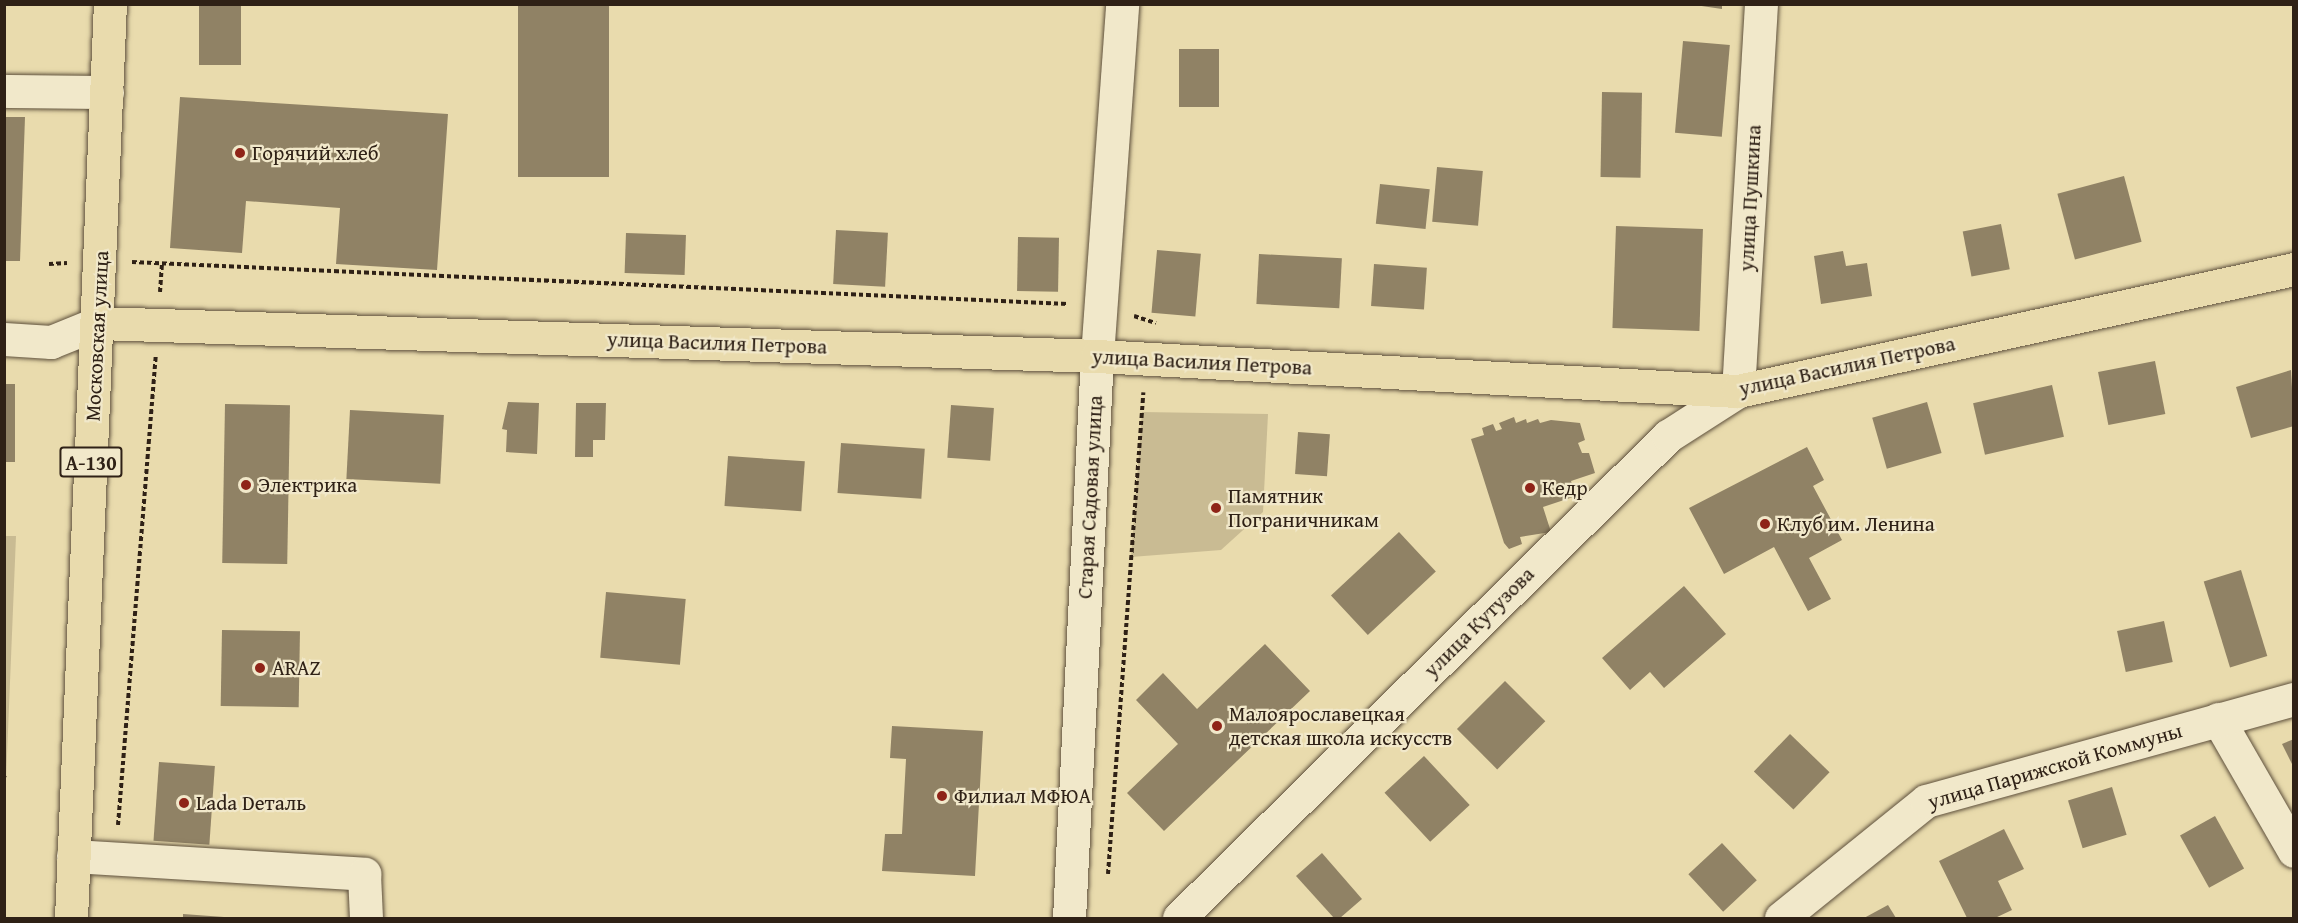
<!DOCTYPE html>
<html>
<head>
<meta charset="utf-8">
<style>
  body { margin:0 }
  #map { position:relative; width:2298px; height:923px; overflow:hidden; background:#e9dbad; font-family:"Gentium Book Plus",serif }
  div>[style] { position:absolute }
  .green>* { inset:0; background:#c9bb93 }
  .building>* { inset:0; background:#908265; transform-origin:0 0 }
  .path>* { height:4px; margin-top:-2px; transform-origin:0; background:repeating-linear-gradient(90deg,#2f2116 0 4.5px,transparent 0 7.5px) }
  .roads { filter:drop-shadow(0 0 2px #5e503c) drop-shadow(0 0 2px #5e503c) }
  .minor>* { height:33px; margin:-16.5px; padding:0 16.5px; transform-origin:16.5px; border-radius:16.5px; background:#f1e8ca }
  .major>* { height:33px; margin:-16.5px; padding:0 16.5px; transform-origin:16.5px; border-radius:16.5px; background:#e9dbad }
  .dots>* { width:16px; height:16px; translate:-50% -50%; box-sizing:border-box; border:3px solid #f1e8ca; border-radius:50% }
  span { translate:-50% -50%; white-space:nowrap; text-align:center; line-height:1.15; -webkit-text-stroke:4.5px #f1e8ca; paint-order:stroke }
  .shield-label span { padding:2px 4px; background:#f1e8ca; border:2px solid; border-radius:4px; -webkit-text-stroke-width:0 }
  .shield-label { font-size:20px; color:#2f2116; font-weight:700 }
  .poi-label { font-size:21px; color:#2f2116 }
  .left { translate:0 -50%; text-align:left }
  .street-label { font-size:21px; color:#2f2116 }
  .frame { position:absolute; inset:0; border:6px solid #2f2116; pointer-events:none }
</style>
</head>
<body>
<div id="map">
  <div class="green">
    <div style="clip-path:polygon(1142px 412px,1268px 414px,1263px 512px,1221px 550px,1131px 557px)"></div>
    <div style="clip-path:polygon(4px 536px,16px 536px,5px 804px,4px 804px)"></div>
  </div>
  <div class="building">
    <div style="left:199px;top:4px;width:42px;height:61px"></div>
    <div style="left:518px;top:4px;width:91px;height:173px"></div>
    <div style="clip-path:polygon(1688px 4px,1722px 4px,1722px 9px)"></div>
    <div style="left:1683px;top:41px;width:47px;height:92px;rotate:5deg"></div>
    <div style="left:1179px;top:49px;width:40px;height:58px"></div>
    <div style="left:1602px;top:92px;width:40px;height:85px;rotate:1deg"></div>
    <div style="clip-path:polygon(180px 97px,448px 114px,437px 270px,336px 264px,340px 208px,246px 201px,242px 253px,170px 248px)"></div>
    <div style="clip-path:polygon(4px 117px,25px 117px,20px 261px,4px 261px)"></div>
    <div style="left:1437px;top:167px;width:46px;height:55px;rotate:5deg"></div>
    <div style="left:2124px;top:176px;width:68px;height:69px;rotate:75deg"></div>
    <div style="left:1380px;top:184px;width:50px;height:40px;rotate:6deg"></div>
    <div style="left:2001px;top:224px;width:46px;height:39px;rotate:79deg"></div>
    <div style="left:1616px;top:226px;width:87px;height:102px;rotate:2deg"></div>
    <div style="left:836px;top:230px;width:52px;height:54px;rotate:3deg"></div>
    <div style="left:626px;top:233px;width:60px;height:40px;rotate:2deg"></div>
    <div style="left:1018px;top:237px;width:41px;height:54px;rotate:1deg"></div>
    <div style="left:1157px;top:250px;width:44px;height:63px;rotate:5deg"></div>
    <div style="clip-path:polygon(1843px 251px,1846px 266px,1867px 263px,1872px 296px,1821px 304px,1814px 256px)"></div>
    <div style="left:1259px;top:254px;width:83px;height:50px;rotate:3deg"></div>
    <div style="left:1374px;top:264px;width:53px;height:42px;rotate:4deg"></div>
    <div style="left:2155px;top:361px;width:54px;height:58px;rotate:79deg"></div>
    <div style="clip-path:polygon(2291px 370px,2294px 426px,2251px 438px,2236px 387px)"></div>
    <div style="left:4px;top:384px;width:11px;height:78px"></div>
    <div style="left:2052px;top:385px;width:53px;height:81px;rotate:77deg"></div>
    <div style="clip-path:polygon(508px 402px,539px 403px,537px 454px,506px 452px,507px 430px,502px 429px)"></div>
    <div style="left:1927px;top:402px;width:53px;height:57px;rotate:74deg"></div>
    <div style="clip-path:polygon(576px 403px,606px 403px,605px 440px,593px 440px,593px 457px,575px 457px)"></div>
    <div style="left:225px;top:404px;width:65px;height:159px;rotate:1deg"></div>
    <div style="left:951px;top:405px;width:43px;height:53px;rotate:4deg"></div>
    <div style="left:350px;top:410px;width:94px;height:69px;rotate:3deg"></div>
    <div style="clip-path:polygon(1514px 417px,1516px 423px,1526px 419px,1527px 423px,1538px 419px,1540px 423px,1551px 420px,1580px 423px,1585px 440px,1578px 443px,1582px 453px,1589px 453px,1595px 473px,1571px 481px,1576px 496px,1543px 507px,1551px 532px,1520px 537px,1522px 544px,1509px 549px,1504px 543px,1471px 439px,1484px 435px,1482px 428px,1493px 424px,1496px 431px,1502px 429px,1499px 423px)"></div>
    <div style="left:1298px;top:432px;width:32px;height:42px;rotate:4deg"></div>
    <div style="left:841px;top:443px;width:84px;height:50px;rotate:4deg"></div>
    <div style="clip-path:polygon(1807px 447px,1824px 480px,1813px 486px,1842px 540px,1809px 558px,1831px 599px,1808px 611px,1774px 547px,1724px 574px,1689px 508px)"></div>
    <div style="left:728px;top:456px;width:77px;height:50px;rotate:4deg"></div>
    <div style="left:1399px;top:532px;width:54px;height:93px;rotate:47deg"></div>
    <div style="left:2241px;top:570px;width:90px;height:39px;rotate:73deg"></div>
    <div style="clip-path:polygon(1684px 586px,1726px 634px,1664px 688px,1650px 672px,1630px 690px,1602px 658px)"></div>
    <div style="left:606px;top:592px;width:80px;height:66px;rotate:5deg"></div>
    <div style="left:2164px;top:621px;width:42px;height:48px;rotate:78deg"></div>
    <div style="left:222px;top:630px;width:78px;height:76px;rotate:1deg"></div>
    <div style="clip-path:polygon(1265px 644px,1310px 691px,1164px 831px,1127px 793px,1178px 744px,1136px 700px,1163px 673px,1197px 709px)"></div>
    <div style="left:1505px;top:681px;width:57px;height:68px;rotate:45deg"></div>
    <div style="clip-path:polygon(892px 726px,983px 731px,975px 876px,882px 871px,885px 834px,902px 834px,906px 759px,890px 758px)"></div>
    <div style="left:1790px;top:734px;width:55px;height:52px;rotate:44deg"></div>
    <div style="clip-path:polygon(2294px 739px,2294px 768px,2282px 744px)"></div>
    <div style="left:1424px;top:756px;width:67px;height:54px;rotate:47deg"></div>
    <div style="left:159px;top:762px;width:56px;height:79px;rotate:4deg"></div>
    <div style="left:2112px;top:787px;width:50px;height:46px;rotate:73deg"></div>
    <div style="left:2215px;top:816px;width:60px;height:40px;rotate:61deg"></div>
    <div style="clip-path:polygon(2004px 829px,2024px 869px,1998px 881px,2012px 910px,1995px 918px,1967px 918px,1939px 861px)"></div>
    <div style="left:1722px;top:843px;width:51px;height:46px;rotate:47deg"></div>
    <div style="clip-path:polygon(1322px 853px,1362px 899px,1340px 918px,1334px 918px,1296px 876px)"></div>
    <div style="clip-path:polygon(1888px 905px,1896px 918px,1864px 918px)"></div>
    <div style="clip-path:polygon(183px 914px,224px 917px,224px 918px,183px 918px)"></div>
  </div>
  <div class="path">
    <div style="left:132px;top:262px;width:937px;rotate:2.57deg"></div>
    <div style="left:49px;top:264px;width:18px;rotate:-3deg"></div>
    <div style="left:160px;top:292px;width:28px;rotate:-86deg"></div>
    <div style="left:1134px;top:316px;width:23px;rotate:18deg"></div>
    <div style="left:4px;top:777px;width:2px;rotate:27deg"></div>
    <div style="left:118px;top:825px;width:470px;rotate:-85.4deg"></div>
    <div style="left:1108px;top:874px;width:483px;rotate:-85.8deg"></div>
  </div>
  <div class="roads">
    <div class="minor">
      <div style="left:4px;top:91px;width:103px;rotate:0.6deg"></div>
      <div style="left:4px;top:339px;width:47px;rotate:3.7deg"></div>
      <div style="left:51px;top:342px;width:51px;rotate:-22deg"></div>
      <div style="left:2218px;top:719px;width:152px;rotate:60.1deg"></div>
      <div style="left:73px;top:856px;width:292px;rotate:3.5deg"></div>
      <div style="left:364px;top:874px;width:44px;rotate:87.4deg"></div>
      <div style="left:1069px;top:918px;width:563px;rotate:-87.15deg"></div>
      <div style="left:1097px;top:356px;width:353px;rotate:-85.9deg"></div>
      <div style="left:1179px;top:918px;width:687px;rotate:-44.59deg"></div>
      <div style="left:1668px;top:436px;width:83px;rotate:-32.7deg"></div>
      <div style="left:1738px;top:391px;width:388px;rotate:-86.6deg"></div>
      <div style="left:1781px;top:918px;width:186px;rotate:-38.9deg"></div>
      <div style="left:1926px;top:801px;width:382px;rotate:-15.5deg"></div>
    </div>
    <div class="major">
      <div style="left:98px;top:323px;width:1000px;rotate:1.89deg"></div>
      <div style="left:1097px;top:356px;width:642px;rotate:3.13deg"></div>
      <div style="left:1738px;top:391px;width:569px;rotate:-12.38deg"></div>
      <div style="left:71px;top:918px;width:915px;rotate:-87.56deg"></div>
    </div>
  </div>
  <div class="dots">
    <div style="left:240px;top:153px;background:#8f2418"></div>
    <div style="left:246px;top:485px;background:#8f2418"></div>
    <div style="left:1530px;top:488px;background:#8f2418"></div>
    <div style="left:1216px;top:508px;background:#8f2418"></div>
    <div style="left:1765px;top:524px;background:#8f2418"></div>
    <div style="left:260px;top:668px;background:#8f2418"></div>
    <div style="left:1217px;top:726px;background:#8f2418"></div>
    <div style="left:942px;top:796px;background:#8f2418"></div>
    <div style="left:184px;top:803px;background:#8f2418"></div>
  </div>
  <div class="shield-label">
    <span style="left:91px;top:462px">А-130</span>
  </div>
  <div class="poi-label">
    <span class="left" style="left:252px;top:153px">Горячий хлеб</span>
    <span class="left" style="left:258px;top:485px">Электрика</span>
    <span class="left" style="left:1542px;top:488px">Кедр</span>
    <span class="left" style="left:1228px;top:508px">Памятник<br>Пограничникам</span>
    <span class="left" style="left:1777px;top:524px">Клуб им. Ленина</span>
    <span class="left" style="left:272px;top:668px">ARAZ</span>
    <span class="left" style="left:1229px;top:726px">Малоярославецкая<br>детская школа искусств</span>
    <span class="left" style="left:954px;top:796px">Филиал МФЮА</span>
    <span class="left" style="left:196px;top:803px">Lada Dеталь</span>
  </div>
  <div class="street-label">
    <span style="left:1750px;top:198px;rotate:-87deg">улица Пушкина</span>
    <span style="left:97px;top:336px;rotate:-87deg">Московская улица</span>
    <span style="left:717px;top:343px;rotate:2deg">улица Василия Петрова</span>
    <span style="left:1202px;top:362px;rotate:3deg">улица Василия Петрова</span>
    <span style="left:1847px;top:366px;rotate:-12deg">улица Василия Петрова</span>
    <span style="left:1090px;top:497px;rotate:-87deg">Старая Садовая улица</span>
    <span style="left:1479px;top:622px;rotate:-45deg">улица Кутузова</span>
    <span style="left:2055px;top:766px;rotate:-16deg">улица Парижской Коммуны</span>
  </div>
  <div class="frame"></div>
</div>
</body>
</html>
